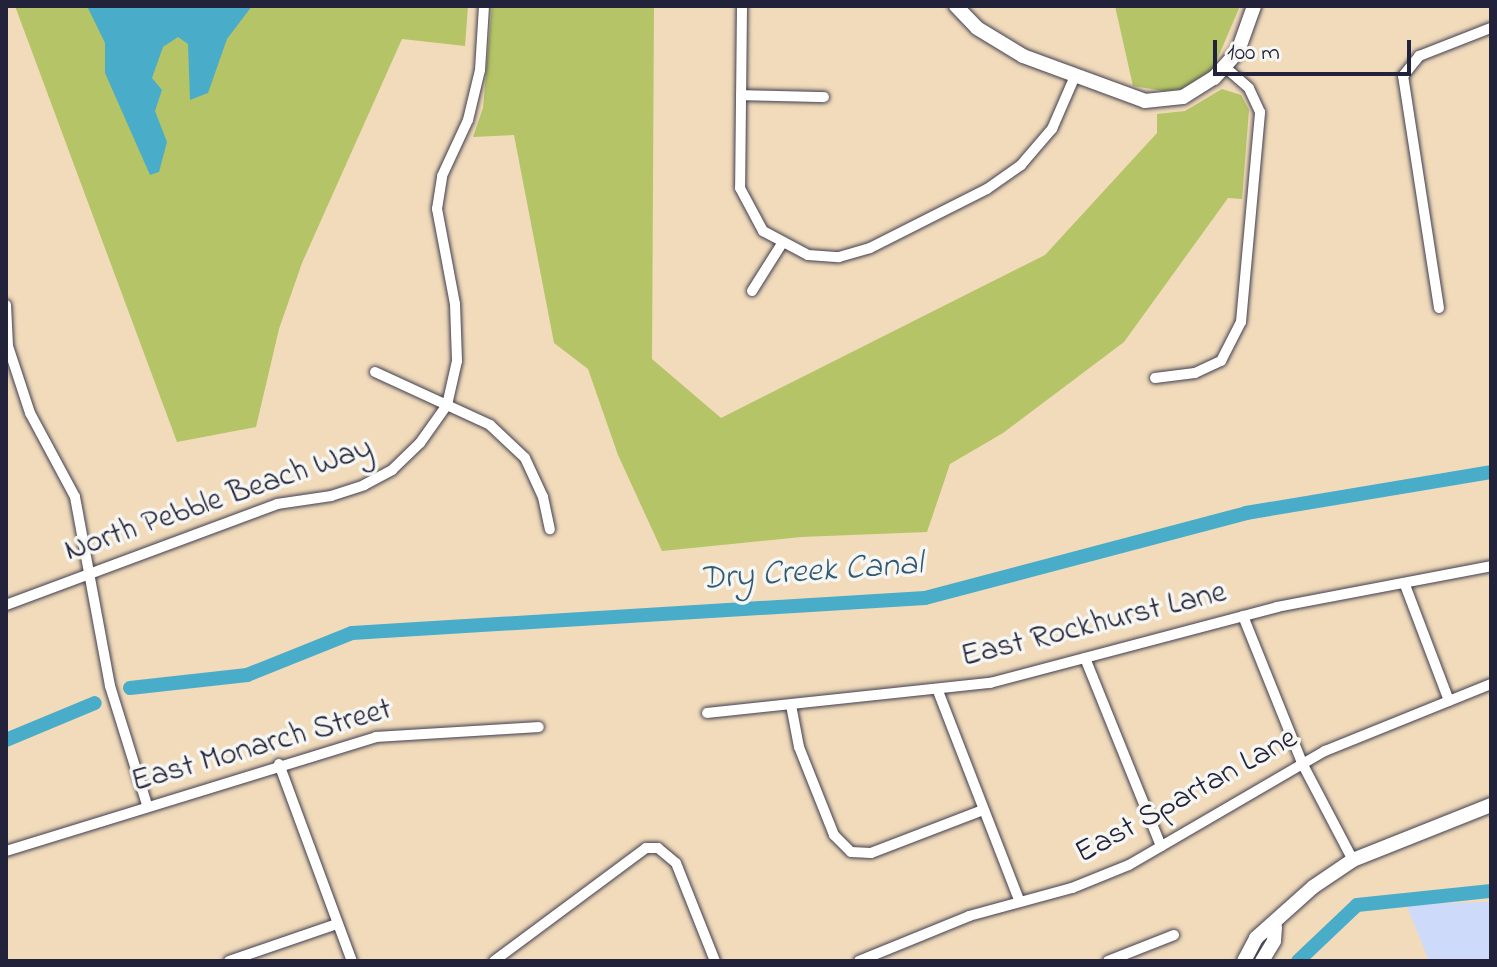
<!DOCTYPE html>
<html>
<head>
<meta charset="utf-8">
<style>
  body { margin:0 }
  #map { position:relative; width:1497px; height:967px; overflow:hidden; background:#f1dbbb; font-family:"Indie Flower",sans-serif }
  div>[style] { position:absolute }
  .built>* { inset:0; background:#cedafa }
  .green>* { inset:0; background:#b5c466 }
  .water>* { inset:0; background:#49acc8 }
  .canal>* { height:14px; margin:-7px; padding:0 7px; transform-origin:7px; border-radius:7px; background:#49acc8 }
  .roads { filter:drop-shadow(0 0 2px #413e4e) drop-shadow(0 0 2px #413e4e) }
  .street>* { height:10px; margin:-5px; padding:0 5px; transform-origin:5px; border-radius:5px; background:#fff }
  .secondary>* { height:14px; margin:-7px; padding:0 7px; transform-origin:7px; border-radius:7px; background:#fff }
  span { translate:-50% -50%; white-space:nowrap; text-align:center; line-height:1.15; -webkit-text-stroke:7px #f6f6f2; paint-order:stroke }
  .street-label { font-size:32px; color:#22223b }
  .water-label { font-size:34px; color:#325973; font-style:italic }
  .frame { position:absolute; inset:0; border:8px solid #22223b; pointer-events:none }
  .scale { position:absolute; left:1213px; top:40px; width:198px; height:36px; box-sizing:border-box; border:4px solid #22223b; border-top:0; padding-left:10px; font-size:24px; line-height:28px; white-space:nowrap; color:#22223b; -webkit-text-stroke:6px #f6f6f2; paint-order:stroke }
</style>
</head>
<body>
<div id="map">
  <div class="built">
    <div style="clip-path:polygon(1491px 902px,1491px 961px,1429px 961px,1406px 904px)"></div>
  </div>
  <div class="green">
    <div style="clip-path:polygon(15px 6px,468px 6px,465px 46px,402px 39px,302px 263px,279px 329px,256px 427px,177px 442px)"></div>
    <div style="clip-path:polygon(492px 6px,654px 6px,652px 359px,721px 418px,1045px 255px,1157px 133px,1157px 114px,1185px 111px,1222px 89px,1241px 95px,1249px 110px,1242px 199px,1228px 198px,1124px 342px,1003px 433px,950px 464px,927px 532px,801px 537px,662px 551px,618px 455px,588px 369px,554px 343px,514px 135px,473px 137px,483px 108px)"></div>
    <div style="clip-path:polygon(1115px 6px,1240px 6px,1213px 69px,1181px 89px,1164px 91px,1133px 86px)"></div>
  </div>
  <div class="water">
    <div style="clip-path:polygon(252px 6px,227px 39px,208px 93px,190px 100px,188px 44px,178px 37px,163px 47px,152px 78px,162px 90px,155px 111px,167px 142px,159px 172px,150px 175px,105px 73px,105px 43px,87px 6px)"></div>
  </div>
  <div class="canal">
    <div style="left:130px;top:688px;width:118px;rotate:-6.3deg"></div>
    <div style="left:247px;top:675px;width:113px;rotate:-21.8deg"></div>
    <div style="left:352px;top:633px;width:574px;rotate:-3.5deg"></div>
    <div style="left:925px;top:598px;width:332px;rotate:-14.8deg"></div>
    <div style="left:1246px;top:513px;width:248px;rotate:-9.5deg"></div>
    <div style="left:6px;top:740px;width:96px;rotate:-22.6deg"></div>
    <div style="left:1298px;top:961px;width:81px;rotate:-43.5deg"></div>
    <div style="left:1357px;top:905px;width:135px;rotate:-6deg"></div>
  </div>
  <div class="roads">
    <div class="street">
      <div style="left:742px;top:6px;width:182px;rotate:90.6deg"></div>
      <div style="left:740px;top:188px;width:49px;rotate:61.9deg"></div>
      <div style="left:763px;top:231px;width:51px;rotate:28.1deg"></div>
      <div style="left:808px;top:255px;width:31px;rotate:4deg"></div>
      <div style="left:839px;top:257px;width:32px;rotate:-16deg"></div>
      <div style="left:870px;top:248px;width:131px;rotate:-26.8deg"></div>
      <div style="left:987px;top:189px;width:42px;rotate:-35.2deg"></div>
      <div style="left:1021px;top:165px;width:48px;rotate:-49.3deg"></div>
      <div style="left:1052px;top:129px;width:58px;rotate:-66.5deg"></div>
      <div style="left:741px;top:95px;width:83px;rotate:1.4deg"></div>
      <div style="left:752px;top:291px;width:54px;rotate:-57.8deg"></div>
      <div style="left:6px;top:305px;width:41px;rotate:87.2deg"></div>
      <div style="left:8px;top:346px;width:71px;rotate:71.8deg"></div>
      <div style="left:30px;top:413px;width:95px;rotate:61.8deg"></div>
      <div style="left:75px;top:497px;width:192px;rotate:79.5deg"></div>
      <div style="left:110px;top:686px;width:125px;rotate:72.7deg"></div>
      <div style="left:1439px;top:308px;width:235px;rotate:-98.8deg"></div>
      <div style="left:1403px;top:76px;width:26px;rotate:-51deg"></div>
      <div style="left:1419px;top:56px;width:77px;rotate:-21.3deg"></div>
      <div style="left:375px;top:372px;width:127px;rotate:24.7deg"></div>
      <div style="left:490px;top:425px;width:48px;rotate:43.3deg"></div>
      <div style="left:525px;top:458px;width:43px;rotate:65.2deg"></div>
      <div style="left:543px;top:497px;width:33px;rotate:78deg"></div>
      <div style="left:1155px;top:378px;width:40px;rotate:-7.1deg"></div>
      <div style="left:1195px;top:373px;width:29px;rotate:-25deg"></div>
      <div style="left:1221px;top:361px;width:44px;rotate:-62.9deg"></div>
      <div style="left:1241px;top:322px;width:211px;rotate:-84.8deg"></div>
      <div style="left:1260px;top:112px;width:26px;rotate:-115deg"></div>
      <div style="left:1249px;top:88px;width:32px;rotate:-139deg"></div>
      <div style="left:1405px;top:585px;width:124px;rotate:69.2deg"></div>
      <div style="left:6px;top:605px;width:289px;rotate:-20.4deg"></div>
      <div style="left:277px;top:504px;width:55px;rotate:-8.4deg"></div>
      <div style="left:331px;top:496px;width:35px;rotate:-18deg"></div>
      <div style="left:364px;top:485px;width:32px;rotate:-28deg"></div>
      <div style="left:392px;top:470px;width:39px;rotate:-44deg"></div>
      <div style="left:420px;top:443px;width:47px;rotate:-54.6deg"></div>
      <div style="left:447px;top:405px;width:45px;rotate:-77.2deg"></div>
      <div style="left:457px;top:361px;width:57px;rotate:-92deg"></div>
      <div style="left:455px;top:304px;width:97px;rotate:-100.7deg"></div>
      <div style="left:437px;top:209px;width:33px;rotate:-81deg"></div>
      <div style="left:442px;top:176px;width:62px;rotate:-65.1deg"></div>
      <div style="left:468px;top:120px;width:51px;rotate:-76.5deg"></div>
      <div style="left:480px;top:70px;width:64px;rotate:-86.4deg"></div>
      <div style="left:1243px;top:616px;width:158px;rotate:68.1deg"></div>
      <div style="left:1302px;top:763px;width:110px;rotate:62.3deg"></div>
      <div style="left:1085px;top:658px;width:203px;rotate:68deg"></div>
      <div style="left:938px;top:691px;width:224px;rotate:68.8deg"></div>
      <div style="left:791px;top:705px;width:43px;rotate:79.2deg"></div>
      <div style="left:799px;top:747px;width:95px;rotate:68.3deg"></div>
      <div style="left:834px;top:835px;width:24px;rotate:45deg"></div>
      <div style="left:851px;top:852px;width:20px;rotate:3deg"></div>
      <div style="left:871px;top:853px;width:120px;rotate:-21deg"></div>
      <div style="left:707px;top:713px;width:285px;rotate:-6.1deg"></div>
      <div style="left:990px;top:683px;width:297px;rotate:-14.8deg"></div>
      <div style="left:1277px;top:607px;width:218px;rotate:-10.8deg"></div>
      <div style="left:279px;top:764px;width:210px;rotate:69.7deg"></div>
      <div style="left:6px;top:851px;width:387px;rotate:-17.1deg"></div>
      <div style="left:376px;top:737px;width:163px;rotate:-3.5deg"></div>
      <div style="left:229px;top:961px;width:114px;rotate:-18.9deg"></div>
      <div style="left:494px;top:961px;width:189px;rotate:-36.6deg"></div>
      <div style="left:646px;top:848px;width:12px"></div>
      <div style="left:658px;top:848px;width:23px;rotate:40deg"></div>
      <div style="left:676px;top:863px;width:105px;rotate:68.3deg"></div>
      <div style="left:859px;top:961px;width:119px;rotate:-22.2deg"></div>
      <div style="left:969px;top:916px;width:107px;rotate:-15.2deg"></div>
      <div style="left:1072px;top:888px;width:61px;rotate:-22deg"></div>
      <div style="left:1129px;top:865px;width:227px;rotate:-30.2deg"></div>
      <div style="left:1325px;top:751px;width:179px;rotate:-22deg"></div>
      <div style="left:1108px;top:961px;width:71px;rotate:-21.5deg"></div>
    </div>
    <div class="secondary">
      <div style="left:956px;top:6px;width:30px;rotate:46deg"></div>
      <div style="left:977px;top:28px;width:54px;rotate:31.3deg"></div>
      <div style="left:1023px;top:56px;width:130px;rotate:20.2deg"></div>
      <div style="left:1145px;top:101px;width:38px;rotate:-6deg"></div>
      <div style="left:1183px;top:97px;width:36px;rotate:-32deg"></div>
      <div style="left:1214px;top:78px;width:36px;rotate:-48deg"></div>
      <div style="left:1238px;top:51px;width:48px;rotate:-70.4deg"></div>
      <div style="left:1244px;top:961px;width:26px;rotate:-62deg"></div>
      <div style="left:1256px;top:938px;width:76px;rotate:-41.8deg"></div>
      <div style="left:1313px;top:887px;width:48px;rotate:-34deg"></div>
      <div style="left:1353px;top:860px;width:149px;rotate:-21.7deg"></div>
      <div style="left:1262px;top:961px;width:23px;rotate:-59deg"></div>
      <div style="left:1274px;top:941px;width:14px;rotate:-86deg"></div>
    </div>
  </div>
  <div class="street-label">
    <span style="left:219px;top:501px;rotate:-19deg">North Pebble Beach Way</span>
    <span style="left:1094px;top:626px;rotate:-14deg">East Rockhurst Lane</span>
    <span style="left:262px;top:747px;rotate:-16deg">East Monarch Street</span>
    <span style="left:1187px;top:797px;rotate:-29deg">East Spartan Lane</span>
  </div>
  <div class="water-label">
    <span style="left:811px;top:573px;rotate:-4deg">Dry Creek Canal</span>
  </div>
  <div class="frame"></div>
  <div class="scale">100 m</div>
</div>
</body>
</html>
